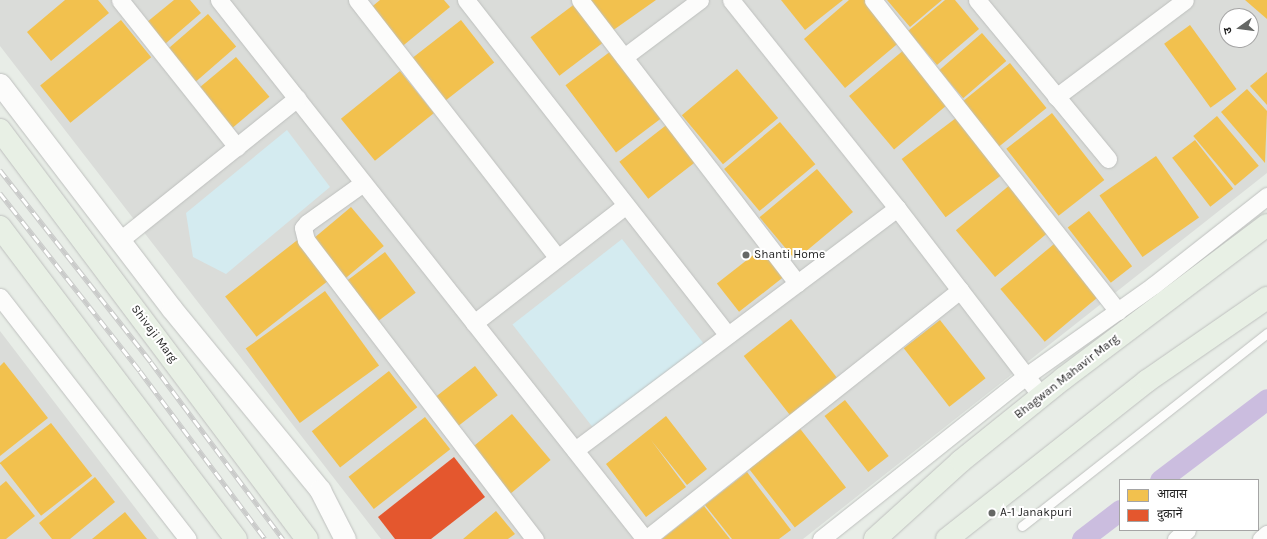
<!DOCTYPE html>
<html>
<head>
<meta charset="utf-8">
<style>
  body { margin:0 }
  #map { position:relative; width:1267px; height:539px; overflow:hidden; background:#e8ede7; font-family:Karla,"Noto Sans Devanagari",sans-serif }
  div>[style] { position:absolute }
  .residential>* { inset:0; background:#dadcd9 }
  .park>* { inset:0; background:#d4ebf0; transform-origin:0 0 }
  .homes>* { inset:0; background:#f2c14e; transform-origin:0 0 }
  .shops>* { inset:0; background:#e4572e }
  .canal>* { height:21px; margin:-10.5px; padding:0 10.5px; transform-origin:10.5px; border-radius:10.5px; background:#cbbddf }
  .roads { filter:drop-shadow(0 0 1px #bec0be) drop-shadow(0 0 1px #bec0be) }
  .service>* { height:9px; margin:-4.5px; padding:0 4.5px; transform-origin:4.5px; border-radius:4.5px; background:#fcfcfb }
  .minor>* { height:17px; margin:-8.5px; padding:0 8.5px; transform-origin:8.5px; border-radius:8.5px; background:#fcfcfb }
  .tertiary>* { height:21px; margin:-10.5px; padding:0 10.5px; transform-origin:10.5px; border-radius:10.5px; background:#fcfcfb }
  .primary>* { height:22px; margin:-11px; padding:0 11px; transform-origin:11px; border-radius:11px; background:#e8f0e5 }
  .rail>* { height:4.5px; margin-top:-2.25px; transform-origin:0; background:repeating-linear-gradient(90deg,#fff 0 9px,#cacbca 0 18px); box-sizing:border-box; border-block:1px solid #cacbca }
  .dots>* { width:11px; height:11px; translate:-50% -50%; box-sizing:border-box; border:2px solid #fff; border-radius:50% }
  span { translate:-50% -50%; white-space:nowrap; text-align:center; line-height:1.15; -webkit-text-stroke:4px #fff; paint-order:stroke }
  .poi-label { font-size:12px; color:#1f1f1f }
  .left { translate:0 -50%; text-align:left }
  .street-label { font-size:12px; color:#1f1f1f }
  .legend { position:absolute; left:1119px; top:479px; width:140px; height:52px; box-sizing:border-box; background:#fff; border:1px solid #a5a5a5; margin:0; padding:5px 7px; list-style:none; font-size:12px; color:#1f1f1f }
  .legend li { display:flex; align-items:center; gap:8px; height:20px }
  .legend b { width:20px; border:1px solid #a5a5a5 }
  .north { position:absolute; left:1219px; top:8px; width:40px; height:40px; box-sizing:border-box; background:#fff; border:1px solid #a5a5a5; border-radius:50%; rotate:256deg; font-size:11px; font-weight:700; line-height:16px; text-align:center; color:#1f1f1f }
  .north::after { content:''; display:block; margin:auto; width:14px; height:18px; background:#656765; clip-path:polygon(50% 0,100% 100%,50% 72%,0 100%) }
</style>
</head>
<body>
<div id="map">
  <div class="residential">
    <div style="clip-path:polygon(evenodd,0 0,1267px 0,1267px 173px,803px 539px,381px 539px,0 46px,0 0,1227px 16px,1251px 16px,1251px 40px,1227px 40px,1227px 16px)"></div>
    <div style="clip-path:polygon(0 331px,159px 539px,0 539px)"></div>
  </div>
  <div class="park">
    <div style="clip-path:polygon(287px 130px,330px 187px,226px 274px,193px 257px,186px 213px)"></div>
    <div style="left:622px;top:239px;width:144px;height:139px;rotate:52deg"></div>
  </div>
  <div class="homes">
    <div style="clip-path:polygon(65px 0,98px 0,109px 13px,51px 61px,27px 32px)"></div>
    <div style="clip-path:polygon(174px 0,190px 0,201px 13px,165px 44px,147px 22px)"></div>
    <div style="clip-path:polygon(380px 0,444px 0,450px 7px,399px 49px,368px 10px)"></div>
    <div style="clip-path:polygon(590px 0,656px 0,612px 31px)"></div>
    <div style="clip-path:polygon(781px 0,843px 0,805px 30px)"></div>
    <div style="clip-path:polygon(849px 0,868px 0,902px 40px,845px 88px,804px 39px)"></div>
    <div style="clip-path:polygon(887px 0,942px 0,910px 27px)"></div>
    <div style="clip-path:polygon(945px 0,955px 0,979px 29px,937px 65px,908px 31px)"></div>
    <div style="clip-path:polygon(1245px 0,1267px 0,1267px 19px)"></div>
    <div style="left:576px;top:3px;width:48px;height:57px;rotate:53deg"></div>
    <div style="left:208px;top:14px;width:43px;height:54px;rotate:49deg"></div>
    <div style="left:121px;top:20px;width:48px;height:104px;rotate:51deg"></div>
    <div style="left:461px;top:20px;width:54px;height:65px;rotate:52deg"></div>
    <div style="left:1190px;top:25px;width:79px;height:32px;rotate:54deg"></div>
    <div style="left:982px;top:33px;width:37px;height:57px;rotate:49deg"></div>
    <div style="left:615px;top:48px;width:84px;height:62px;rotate:53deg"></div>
    <div style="left:905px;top:49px;width:70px;height:73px;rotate:50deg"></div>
    <div style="left:236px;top:57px;width:52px;height:48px;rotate:50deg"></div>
    <div style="left:1010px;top:63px;width:58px;height:61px;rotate:51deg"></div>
    <div style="left:737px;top:69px;width:64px;height:72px;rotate:50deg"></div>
    <div style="left:400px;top:71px;width:54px;height:76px;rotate:51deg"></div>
    <div style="clip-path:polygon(1267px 72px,1267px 105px,1250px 86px)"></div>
    <div style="clip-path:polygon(1247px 89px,1267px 111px,1265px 163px,1221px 112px)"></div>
    <div style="left:1052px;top:113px;width:85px;height:58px;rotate:52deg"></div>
    <div style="left:960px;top:115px;width:73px;height:73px;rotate:53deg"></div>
    <div style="left:1217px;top:116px;width:65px;height:31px;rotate:50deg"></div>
    <div style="left:780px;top:122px;width:55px;height:73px;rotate:50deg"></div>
    <div style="left:669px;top:123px;width:47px;height:63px;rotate:52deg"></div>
    <div style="left:1195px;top:140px;width:62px;height:29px;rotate:52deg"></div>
    <div style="left:1156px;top:156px;width:75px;height:69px;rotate:55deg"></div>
    <div style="left:817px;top:169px;width:56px;height:75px;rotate:50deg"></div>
    <div style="left:1011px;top:184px;width:61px;height:72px;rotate:50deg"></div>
    <div style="left:351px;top:207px;width:51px;height:52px;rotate:50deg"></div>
    <div style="left:1089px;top:211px;width:70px;height:27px;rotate:52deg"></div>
    <div style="left:300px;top:238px;width:51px;height:95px;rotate:52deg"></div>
    <div style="left:1054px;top:244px;width:69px;height:70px;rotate:50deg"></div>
    <div style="left:761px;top:249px;width:36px;height:56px;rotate:52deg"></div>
    <div style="left:385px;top:252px;width:51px;height:49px;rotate:53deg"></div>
    <div style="left:325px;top:291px;width:92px;height:98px;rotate:54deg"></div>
    <div style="left:791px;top:319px;width:75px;height:60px;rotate:52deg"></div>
    <div style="left:940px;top:320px;width:74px;height:46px;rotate:52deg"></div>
    <div style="clip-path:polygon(4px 362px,48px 418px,0 456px,0 366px)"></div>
    <div style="left:475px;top:366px;width:37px;height:51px;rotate:52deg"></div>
    <div style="left:389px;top:371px;width:46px;height:98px;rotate:52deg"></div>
    <div style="left:845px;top:400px;width:71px;height:26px;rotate:52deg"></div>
    <div style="left:512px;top:414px;width:60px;height:54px;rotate:50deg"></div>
    <div style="clip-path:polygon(666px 416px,707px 469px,687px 485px,651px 440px,686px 487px,646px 517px,606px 464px)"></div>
    <div style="left:425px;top:417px;width:41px;height:97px;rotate:52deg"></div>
    <div style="left:51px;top:423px;width:67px;height:65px;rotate:52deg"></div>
    <div style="left:798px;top:426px;width:78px;height:65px;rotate:52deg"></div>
    <div style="clip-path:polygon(747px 472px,791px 530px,779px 539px,732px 539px,705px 505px)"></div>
    <div style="clip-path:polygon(95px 477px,115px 502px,70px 539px,52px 539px,39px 523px)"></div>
    <div style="clip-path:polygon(6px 481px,35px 516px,6px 539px,0 539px,0 486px)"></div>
    <div style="clip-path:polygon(704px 506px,730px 539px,662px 539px)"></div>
    <div style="clip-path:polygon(496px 511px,515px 534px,508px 539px,463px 539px)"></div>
    <div style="clip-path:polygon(125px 512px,147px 539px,92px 539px)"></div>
  </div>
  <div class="shops">
    <div style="clip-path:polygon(454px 457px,485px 497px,431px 539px,395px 539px,378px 517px)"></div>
  </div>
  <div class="canal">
    <div style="left:1160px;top:480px;width:134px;rotate:-37.1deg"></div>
    <div style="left:1082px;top:539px;width:48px;rotate:-37.3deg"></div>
  </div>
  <div class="roads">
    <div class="service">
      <div style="left:1022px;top:526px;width:312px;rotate:-38.2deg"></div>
    </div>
    <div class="minor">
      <div style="left:120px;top:0;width:188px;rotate:51.5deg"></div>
      <div style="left:219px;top:0;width:687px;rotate:51.68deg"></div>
      <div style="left:357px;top:0;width:326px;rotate:52.1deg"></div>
      <div style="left:466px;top:0;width:425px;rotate:52deg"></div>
      <div style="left:580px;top:0;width:357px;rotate:52.5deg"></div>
      <div style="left:731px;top:0;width:266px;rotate:51.4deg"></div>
      <div style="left:897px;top:208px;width:237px;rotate:52.5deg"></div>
      <div style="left:873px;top:0;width:396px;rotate:51.8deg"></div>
      <div style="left:977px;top:0;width:206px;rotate:50.5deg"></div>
      <div style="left:624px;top:57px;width:95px;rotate:-36.9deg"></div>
      <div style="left:1056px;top:97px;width:161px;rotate:-36.9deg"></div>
      <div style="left:363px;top:183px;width:69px;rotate:144.5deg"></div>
      <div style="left:307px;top:223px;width:6px;rotate:129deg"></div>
      <div style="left:303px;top:228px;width:12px;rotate:76deg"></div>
      <div style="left:306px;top:240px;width:377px;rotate:52.6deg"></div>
      <div style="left:120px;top:240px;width:227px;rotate:-38.7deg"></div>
      <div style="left:0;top:297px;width:306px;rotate:52.2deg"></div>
      <div style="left:474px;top:323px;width:192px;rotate:-37.8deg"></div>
      <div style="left:575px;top:450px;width:403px;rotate:-36.9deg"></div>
      <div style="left:646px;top:539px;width:401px;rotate:-38.4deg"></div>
      <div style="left:821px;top:539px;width:262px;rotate:-38.5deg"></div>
      <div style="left:1026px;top:376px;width:157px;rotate:-35.4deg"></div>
      <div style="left:1154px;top:285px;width:144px;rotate:-38.2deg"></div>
      <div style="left:1176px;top:539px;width:14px;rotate:-39deg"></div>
      <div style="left:1261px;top:539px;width:8px;rotate:-40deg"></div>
    </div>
    <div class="tertiary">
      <div style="left:0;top:84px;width:283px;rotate:52.6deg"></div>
      <div style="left:172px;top:309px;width:234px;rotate:50.7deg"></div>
      <div style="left:320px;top:490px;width:55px;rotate:63deg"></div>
    </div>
    <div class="primary">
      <div style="left:0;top:130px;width:511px;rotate:53.11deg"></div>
      <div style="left:0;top:227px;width:391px;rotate:52.9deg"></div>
      <div style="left:875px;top:539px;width:116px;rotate:-42.2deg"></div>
      <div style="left:961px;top:461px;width:132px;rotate:-38.9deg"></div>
      <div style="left:1064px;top:378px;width:254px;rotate:-37deg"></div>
      <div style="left:947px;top:539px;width:255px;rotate:-38.3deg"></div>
      <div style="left:1147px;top:381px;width:146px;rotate:-34.7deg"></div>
    </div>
  </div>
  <div class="rail">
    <div style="left:0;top:170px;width:244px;rotate:51.8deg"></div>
    <div style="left:151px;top:362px;width:221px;rotate:53.3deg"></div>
    <div style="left:0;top:193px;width:226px;rotate:51.8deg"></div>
    <div style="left:140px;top:371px;width:209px;rotate:53.3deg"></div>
  </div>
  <div class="dots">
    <div style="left:746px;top:255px;background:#656765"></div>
    <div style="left:992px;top:513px;background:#656765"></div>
  </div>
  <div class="poi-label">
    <span class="left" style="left:754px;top:255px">Shanti Home</span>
    <span class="left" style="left:1000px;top:513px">A-1 Janakpuri</span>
  </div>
  <div class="street-label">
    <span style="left:154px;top:334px;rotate:53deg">Shivaji Marg</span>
    <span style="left:1067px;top:377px;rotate:-38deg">Bhagwan Mahavir Marg</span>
  </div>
  <ul class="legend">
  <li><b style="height:11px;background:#f2c14e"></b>आवास</li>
  <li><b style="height:11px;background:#e4572e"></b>दुकानें</li>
  </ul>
  <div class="north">उ</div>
</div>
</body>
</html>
